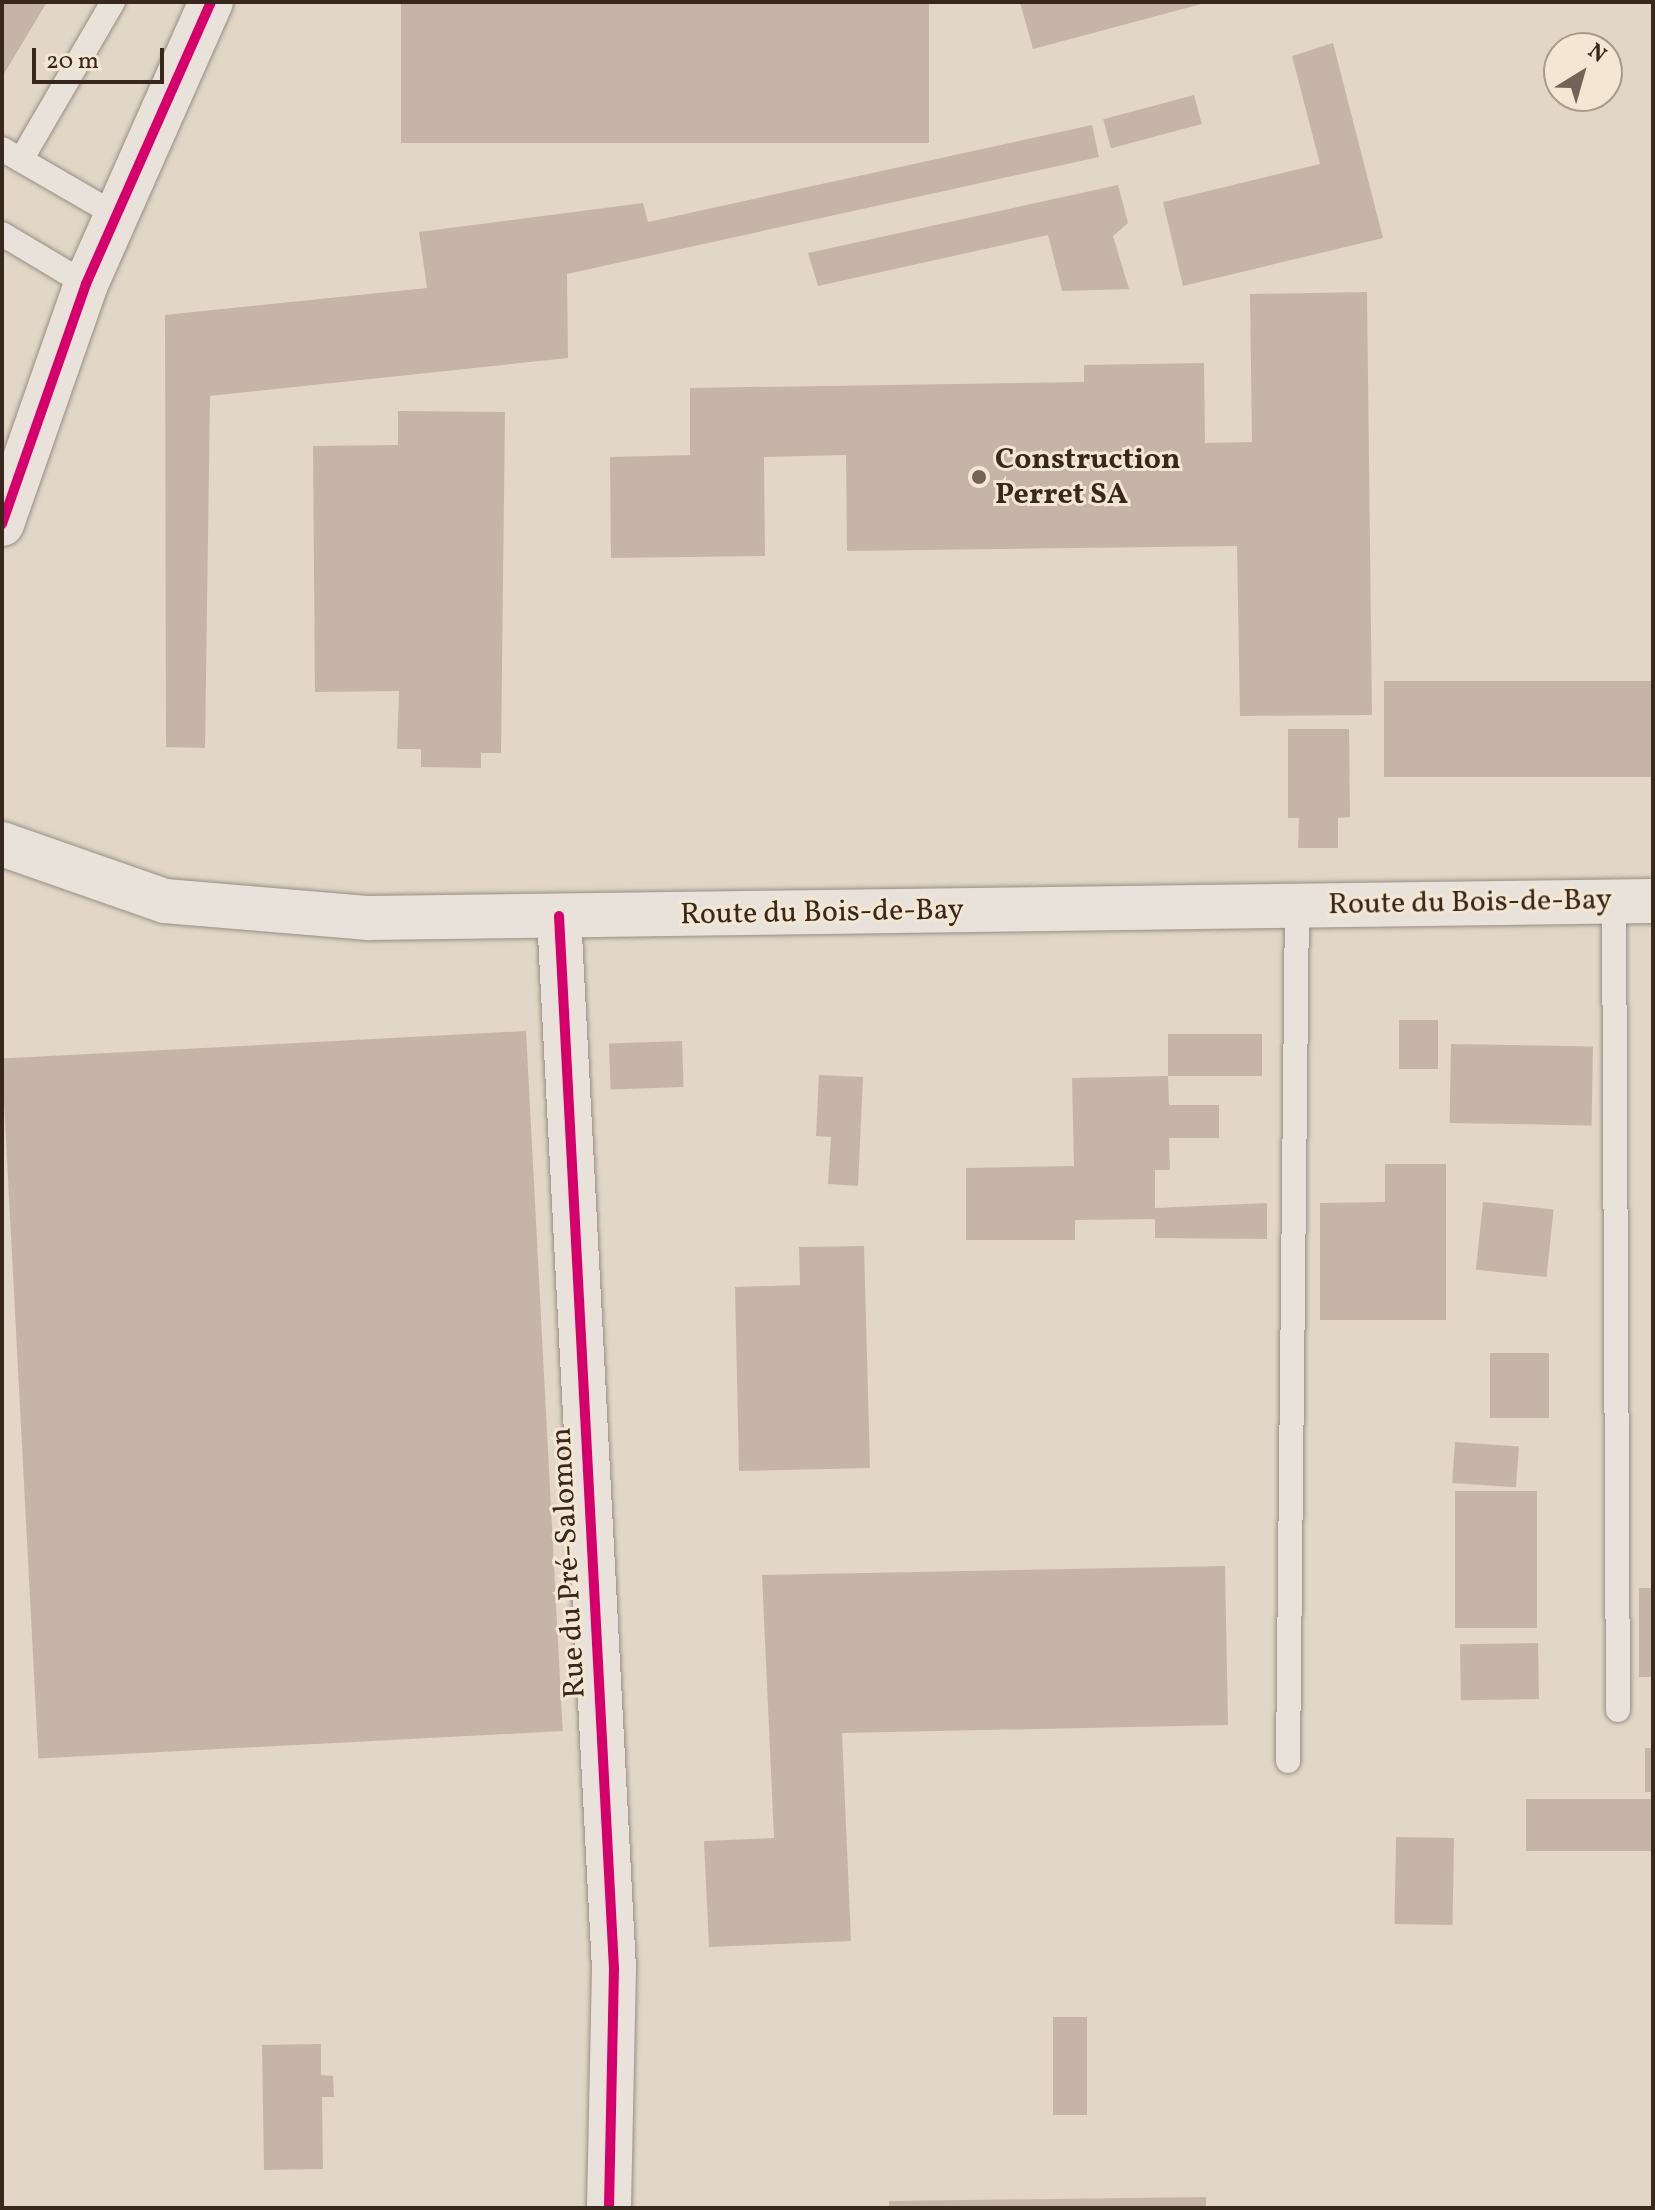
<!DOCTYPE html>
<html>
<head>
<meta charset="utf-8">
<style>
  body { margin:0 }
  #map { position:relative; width:1655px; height:2210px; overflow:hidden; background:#e2d6c6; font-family:Vollkorn,serif }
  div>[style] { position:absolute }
  .building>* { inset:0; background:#c7b4a8; transform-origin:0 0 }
  .roads { filter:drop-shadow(0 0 2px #978e85) drop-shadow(0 0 2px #978e85) }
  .service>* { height:24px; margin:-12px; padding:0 12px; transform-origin:12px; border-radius:12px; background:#e8e2da }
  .minor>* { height:44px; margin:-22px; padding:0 22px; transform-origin:22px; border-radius:22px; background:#e8e2da }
  .secondary>* { height:44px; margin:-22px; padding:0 22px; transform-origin:22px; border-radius:22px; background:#e8e2da }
  .cycleway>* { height:10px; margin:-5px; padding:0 5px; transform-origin:5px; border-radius:5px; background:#d6006c }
  .dots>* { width:22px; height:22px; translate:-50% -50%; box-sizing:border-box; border:4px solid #f3e6d3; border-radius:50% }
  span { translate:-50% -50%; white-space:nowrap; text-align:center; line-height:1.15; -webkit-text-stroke:6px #f3e6d3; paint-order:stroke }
  .poi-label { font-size:30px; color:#38271c; font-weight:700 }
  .left { translate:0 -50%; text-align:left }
  .street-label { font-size:30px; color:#38271c }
  .frame { position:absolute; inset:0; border:4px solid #38271c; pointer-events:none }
  .north { position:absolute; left:1543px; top:32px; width:80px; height:80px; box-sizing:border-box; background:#f3e6d3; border:2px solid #a89a8a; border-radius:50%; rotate:37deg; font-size:22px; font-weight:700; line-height:32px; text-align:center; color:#38271c }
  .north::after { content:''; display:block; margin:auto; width:28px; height:36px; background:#746458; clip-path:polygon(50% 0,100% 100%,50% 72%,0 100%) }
  .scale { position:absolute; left:32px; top:48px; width:132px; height:36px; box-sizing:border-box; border:4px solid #38271c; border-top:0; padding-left:10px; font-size:24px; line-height:28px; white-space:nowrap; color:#38271c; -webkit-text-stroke:6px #f3e6d3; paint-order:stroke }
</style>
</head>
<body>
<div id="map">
  <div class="building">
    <div style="clip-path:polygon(2px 2px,47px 2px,2px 77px)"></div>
    <div style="left:401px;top:2px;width:528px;height:141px"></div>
    <div style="clip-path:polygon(1020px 2px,1205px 2px,1205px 3px,1033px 49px)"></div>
    <div style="clip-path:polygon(1333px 43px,1383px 238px,1183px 286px,1163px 202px,1320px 164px,1292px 56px)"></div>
    <div style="left:1194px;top:95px;width:30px;height:94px;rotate:75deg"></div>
    <div style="clip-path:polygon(1092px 125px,1099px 157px,567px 274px,568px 358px,210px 396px,205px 748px,166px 747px,165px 315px,427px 288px,419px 232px,643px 203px,648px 222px)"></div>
    <div style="clip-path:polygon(1118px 185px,1128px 223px,1113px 236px,1129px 289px,1062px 291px,1048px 235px,818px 286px,808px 253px)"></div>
    <div style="clip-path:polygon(1367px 292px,1372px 715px,1240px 716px,1237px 546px,847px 551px,846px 455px,764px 457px,765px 556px,611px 558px,610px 457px,690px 455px,690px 388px,1084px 382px,1084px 365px,1204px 363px,1205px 443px,1252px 442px,1250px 294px)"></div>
    <div style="clip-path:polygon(398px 411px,505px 412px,501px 753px,481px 753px,481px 768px,421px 767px,421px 749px,397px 749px,399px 691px,315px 692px,313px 446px,398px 445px)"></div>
    <div style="left:1653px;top:681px;width:96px;height:269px;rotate:90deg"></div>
    <div style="clip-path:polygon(1288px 729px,1349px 729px,1350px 817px,1338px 818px,1338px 848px,1298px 848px,1299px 818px,1288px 818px)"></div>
    <div style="left:1399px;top:1020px;width:39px;height:49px"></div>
    <div style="left:526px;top:1031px;width:701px;height:525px;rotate:87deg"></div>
    <div style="left:1168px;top:1034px;width:94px;height:42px"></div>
    <div style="left:682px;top:1041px;width:46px;height:73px;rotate:88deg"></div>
    <div style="left:1451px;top:1044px;width:142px;height:79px;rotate:1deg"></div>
    <div style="clip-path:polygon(819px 1075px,863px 1077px,858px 1186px,828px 1184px,831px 1137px,816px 1136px)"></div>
    <div style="clip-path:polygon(1168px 1076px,1169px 1105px,1219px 1105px,1219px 1138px,1169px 1138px,1170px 1170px,1155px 1170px,1155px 1208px,1267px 1203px,1267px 1239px,1155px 1238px,1155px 1219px,1075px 1220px,1075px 1240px,966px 1240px,966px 1168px,1074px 1166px,1072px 1078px)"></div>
    <div style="clip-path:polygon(1385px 1164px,1446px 1164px,1446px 1320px,1320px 1320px,1320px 1203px,1385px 1202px)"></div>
    <div style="left:1483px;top:1202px;width:71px;height:68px;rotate:6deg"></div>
    <div style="clip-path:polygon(864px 1246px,870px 1468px,739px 1471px,735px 1287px,800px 1285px,799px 1247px)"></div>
    <div style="left:1549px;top:1353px;width:65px;height:59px;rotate:90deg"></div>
    <div style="left:1455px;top:1442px;width:64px;height:41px;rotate:4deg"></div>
    <div style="left:1455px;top:1491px;width:82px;height:137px"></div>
    <div style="clip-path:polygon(1225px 1566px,1228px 1725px,842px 1733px,851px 1941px,709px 1947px,704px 1841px,774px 1838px,762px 1575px)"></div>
    <div style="left:1639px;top:1588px;width:14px;height:89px"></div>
    <div style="left:1538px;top:1643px;width:56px;height:78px;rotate:89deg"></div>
    <div style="left:1645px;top:1748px;width:8px;height:44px"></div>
    <div style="left:1653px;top:1799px;width:52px;height:127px;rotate:90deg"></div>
    <div style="left:1396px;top:1837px;width:58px;height:87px;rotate:1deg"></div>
    <div style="left:1053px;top:2017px;width:34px;height:98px"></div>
    <div style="clip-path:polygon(321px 2044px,321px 2075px,333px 2076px,334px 2097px,322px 2097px,323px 2169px,264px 2170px,262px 2045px)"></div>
    <div style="clip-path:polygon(1206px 2197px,1206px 2208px,889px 2208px,889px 2201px)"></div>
  </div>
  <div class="roads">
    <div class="service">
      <div style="left:2px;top:149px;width:129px;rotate:30.1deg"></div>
      <div style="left:21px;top:160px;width:183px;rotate:-59.8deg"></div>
      <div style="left:2px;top:234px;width:98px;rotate:30.8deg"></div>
      <div style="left:1614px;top:901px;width:809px;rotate:89.72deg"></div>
      <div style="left:1288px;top:1761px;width:855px;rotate:-89.4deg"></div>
    </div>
    <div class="minor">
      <div style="left:2px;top:524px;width:254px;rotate:-70.7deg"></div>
      <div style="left:86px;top:284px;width:308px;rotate:-66.1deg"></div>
      <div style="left:559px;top:916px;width:1053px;rotate:87.01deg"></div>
      <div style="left:614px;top:1968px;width:240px;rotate:91.2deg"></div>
    </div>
    <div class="secondary">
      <div style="left:2px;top:844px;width:173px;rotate:19.3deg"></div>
      <div style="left:165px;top:901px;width:205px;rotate:4.8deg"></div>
      <div style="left:369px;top:918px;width:1284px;rotate:-0.76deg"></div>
    </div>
  </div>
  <div class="cycleway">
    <div style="left:2px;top:524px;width:254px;rotate:-70.7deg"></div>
    <div style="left:86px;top:284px;width:308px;rotate:-66.1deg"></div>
    <div style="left:559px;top:916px;width:1053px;rotate:87.01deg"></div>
    <div style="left:614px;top:1968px;width:240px;rotate:91.2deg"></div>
  </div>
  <div class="dots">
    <div style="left:979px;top:477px;background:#746458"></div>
  </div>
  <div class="poi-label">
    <span class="left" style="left:995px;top:477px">Construction<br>Perret SA</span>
  </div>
  <div class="street-label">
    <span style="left:1470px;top:903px;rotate:-1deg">Route du Bois-de-Bay</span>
    <span style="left:822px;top:913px;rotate:-1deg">Route du Bois-de-Bay</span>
    <span style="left:569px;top:1563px;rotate:-93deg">Rue du Pré-Salomon</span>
  </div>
  <div class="frame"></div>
  <div class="north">N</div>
  <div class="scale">20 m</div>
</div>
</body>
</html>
